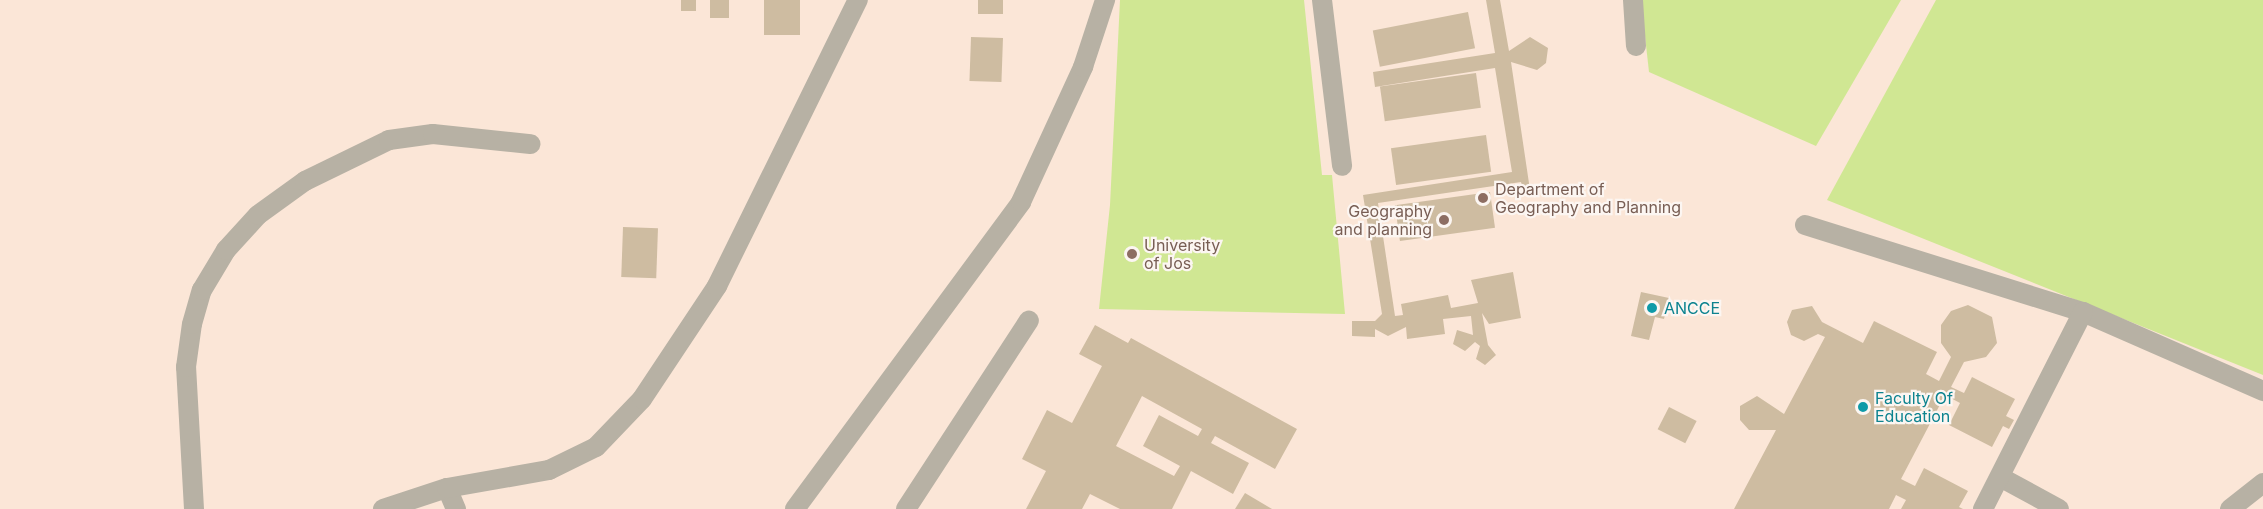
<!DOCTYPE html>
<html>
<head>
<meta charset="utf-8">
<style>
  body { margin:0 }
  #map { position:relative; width:2263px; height:509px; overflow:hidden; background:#fcf6f2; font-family:Inter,sans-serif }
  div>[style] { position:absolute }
  .built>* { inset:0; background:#fbe6d7; transform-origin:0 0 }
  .green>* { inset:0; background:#d0e793 }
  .building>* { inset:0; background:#cebca1; transform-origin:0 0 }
  .minor>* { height:20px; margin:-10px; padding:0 10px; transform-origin:10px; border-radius:10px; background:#b7b1a4 }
  .dots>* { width:16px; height:16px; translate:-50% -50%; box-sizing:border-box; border:3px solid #fcf6f2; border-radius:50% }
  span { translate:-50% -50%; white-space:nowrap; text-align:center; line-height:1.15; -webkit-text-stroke:4.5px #fcf6f2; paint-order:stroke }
  .education-label { font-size:16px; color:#785e54 }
  .left { translate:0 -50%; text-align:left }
  .right { translate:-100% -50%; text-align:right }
  .culture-label { font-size:16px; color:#0d838f }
</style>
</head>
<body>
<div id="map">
  <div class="built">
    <div style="left:0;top:0;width:2263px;height:509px"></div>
  </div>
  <div class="green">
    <div style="clip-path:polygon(1120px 0,1304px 0,1322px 175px,1332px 175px,1345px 314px,1099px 309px,1110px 205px)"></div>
    <div style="clip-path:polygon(1641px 0,1901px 0,1816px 146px,1649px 72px)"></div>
    <div style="clip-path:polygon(1936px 0,2263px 0,2263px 375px,1827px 200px)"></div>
  </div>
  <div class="building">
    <div style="left:681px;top:0;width:15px;height:11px"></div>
    <div style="left:710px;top:0;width:19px;height:18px"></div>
    <div style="left:764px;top:0;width:36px;height:35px"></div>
    <div style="left:978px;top:0;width:25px;height:14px"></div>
    <div style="clip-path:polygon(1486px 0,1500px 0,1509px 51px,1530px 37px,1548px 48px,1546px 63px,1537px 70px,1511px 62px,1530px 190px,1523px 191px,1521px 182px,1378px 203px,1395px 316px,1403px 315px,1401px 304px,1448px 295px,1451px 308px,1478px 303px,1471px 280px,1513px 272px,1521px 318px,1489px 324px,1482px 313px,1488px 345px,1496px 355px,1485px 365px,1476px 359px,1480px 346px,1475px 342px,1465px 351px,1453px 344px,1457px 330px,1473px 335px,1471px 316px,1443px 319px,1445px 334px,1407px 339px,1406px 327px,1388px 336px,1375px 329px,1375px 337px,1352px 336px,1352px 321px,1375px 321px,1382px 314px,1363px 195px,1512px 172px,1495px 68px,1375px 87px,1373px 72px,1495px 53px)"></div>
    <div style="left:1468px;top:12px;width:37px;height:97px;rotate:79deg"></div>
    <div style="left:971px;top:37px;width:32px;height:44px;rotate:2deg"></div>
    <div style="left:1476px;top:73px;width:35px;height:97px;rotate:82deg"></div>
    <div style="left:1486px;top:135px;width:37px;height:96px;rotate:82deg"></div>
    <div style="left:1490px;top:192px;width:36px;height:96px;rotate:82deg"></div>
    <div style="left:623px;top:227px;width:35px;height:50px;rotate:2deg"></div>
    <div style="clip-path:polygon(1641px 292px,1669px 298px,1664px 319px,1655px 317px,1649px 340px,1631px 336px)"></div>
    <div style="clip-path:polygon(1968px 305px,1992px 317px,1997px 343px,1986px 357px,1964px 362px,1951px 387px,1964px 393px,1972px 377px,2015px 399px,2006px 416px,2014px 420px,2009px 429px,2003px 426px,1992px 447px,1949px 425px,1960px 403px,1945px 395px,1901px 479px,1915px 486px,1924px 468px,1968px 491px,1959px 507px,1963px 509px,1901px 509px,1906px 500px,1896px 495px,1889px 509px,1734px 509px,1776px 430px,1749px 430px,1740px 420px,1740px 406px,1757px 396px,1784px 414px,1825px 337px,1818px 334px,1804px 341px,1791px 335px,1787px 322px,1792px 310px,1812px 306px,1822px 322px,1863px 343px,1874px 321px,1937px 352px,1926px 374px,1939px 381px,1951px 357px,1941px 343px,1941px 325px,1951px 311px)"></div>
    <div style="clip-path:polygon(evenodd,1095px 325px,1128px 343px,1131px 338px,1297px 429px,1275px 469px,1215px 436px,1211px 443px,1249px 463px,1233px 494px,1191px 471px,1172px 509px,1120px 509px,1090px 494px,1082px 509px,1026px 509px,1046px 471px,1022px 459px,1047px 410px,1072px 423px,1102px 366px,1079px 354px,1095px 325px,1142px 396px,1202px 429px,1198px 436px,1159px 415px,1143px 446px,1180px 466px,1174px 476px,1116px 446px,1142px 396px)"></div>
    <div style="left:1669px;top:407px;width:31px;height:25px;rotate:27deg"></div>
    <div style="clip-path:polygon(1245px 493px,1272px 509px,1235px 509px)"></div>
  </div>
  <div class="minor">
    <div style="left:1322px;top:0;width:167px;rotate:83.1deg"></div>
    <div style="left:1633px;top:0;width:46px;rotate:86.3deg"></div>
    <div style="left:1805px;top:225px;width:291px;rotate:17.4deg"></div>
    <div style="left:2083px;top:312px;width:197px;rotate:23.7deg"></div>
    <div style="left:2000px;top:477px;width:67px;rotate:28.5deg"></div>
    <div style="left:447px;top:488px;width:23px;rotate:67deg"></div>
    <div style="left:194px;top:509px;width:142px;rotate:-93.2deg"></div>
    <div style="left:186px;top:367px;width:43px;rotate:-82.1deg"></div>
    <div style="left:192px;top:324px;width:35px;rotate:-74deg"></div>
    <div style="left:202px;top:290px;width:47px;rotate:-59deg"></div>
    <div style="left:226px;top:250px;width:47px;rotate:-47.6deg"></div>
    <div style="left:258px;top:215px;width:58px;rotate:-35.9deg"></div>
    <div style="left:305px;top:181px;width:93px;rotate:-26deg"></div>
    <div style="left:389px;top:140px;width:44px;rotate:-7.8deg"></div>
    <div style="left:433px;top:134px;width:98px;rotate:5.9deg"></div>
    <div style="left:383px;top:509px;width:67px;rotate:-18.2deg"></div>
    <div style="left:447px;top:488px;width:104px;rotate:-10deg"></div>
    <div style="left:549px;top:470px;width:52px;rotate:-26.1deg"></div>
    <div style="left:596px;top:447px;width:66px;rotate:-46.2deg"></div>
    <div style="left:642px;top:399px;width:136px;rotate:-56.4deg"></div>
    <div style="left:717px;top:286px;width:319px;rotate:-63.8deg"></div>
    <div style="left:795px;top:509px;width:381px;rotate:-53.6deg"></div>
    <div style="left:1021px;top:202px;width:149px;rotate:-65.3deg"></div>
    <div style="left:1083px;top:67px;width:71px;rotate:-71.8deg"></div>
    <div style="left:906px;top:509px;width:225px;rotate:-56.9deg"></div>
    <div style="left:1983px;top:509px;width:221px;rotate:-63.1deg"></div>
    <div style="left:2230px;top:509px;width:42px;rotate:-38.2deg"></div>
  </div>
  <div class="dots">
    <div style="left:1483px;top:198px;background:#8d6e63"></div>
    <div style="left:1444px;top:220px;background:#8d6e63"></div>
    <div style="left:1132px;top:254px;background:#8d6e63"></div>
    <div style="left:1652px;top:308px;background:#0f9aa8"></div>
    <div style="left:1863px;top:407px;background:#0f9aa8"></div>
  </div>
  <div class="education-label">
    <span class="left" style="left:1495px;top:198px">Department of<br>Geography and Planning</span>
    <span class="right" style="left:1432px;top:220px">Geography<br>and planning</span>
    <span class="left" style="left:1144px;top:254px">University<br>of Jos</span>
  </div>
  <div class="culture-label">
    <span class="left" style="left:1664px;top:308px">ANCCE</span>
    <span class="left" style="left:1875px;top:407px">Faculty Of<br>Education</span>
  </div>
</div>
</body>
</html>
